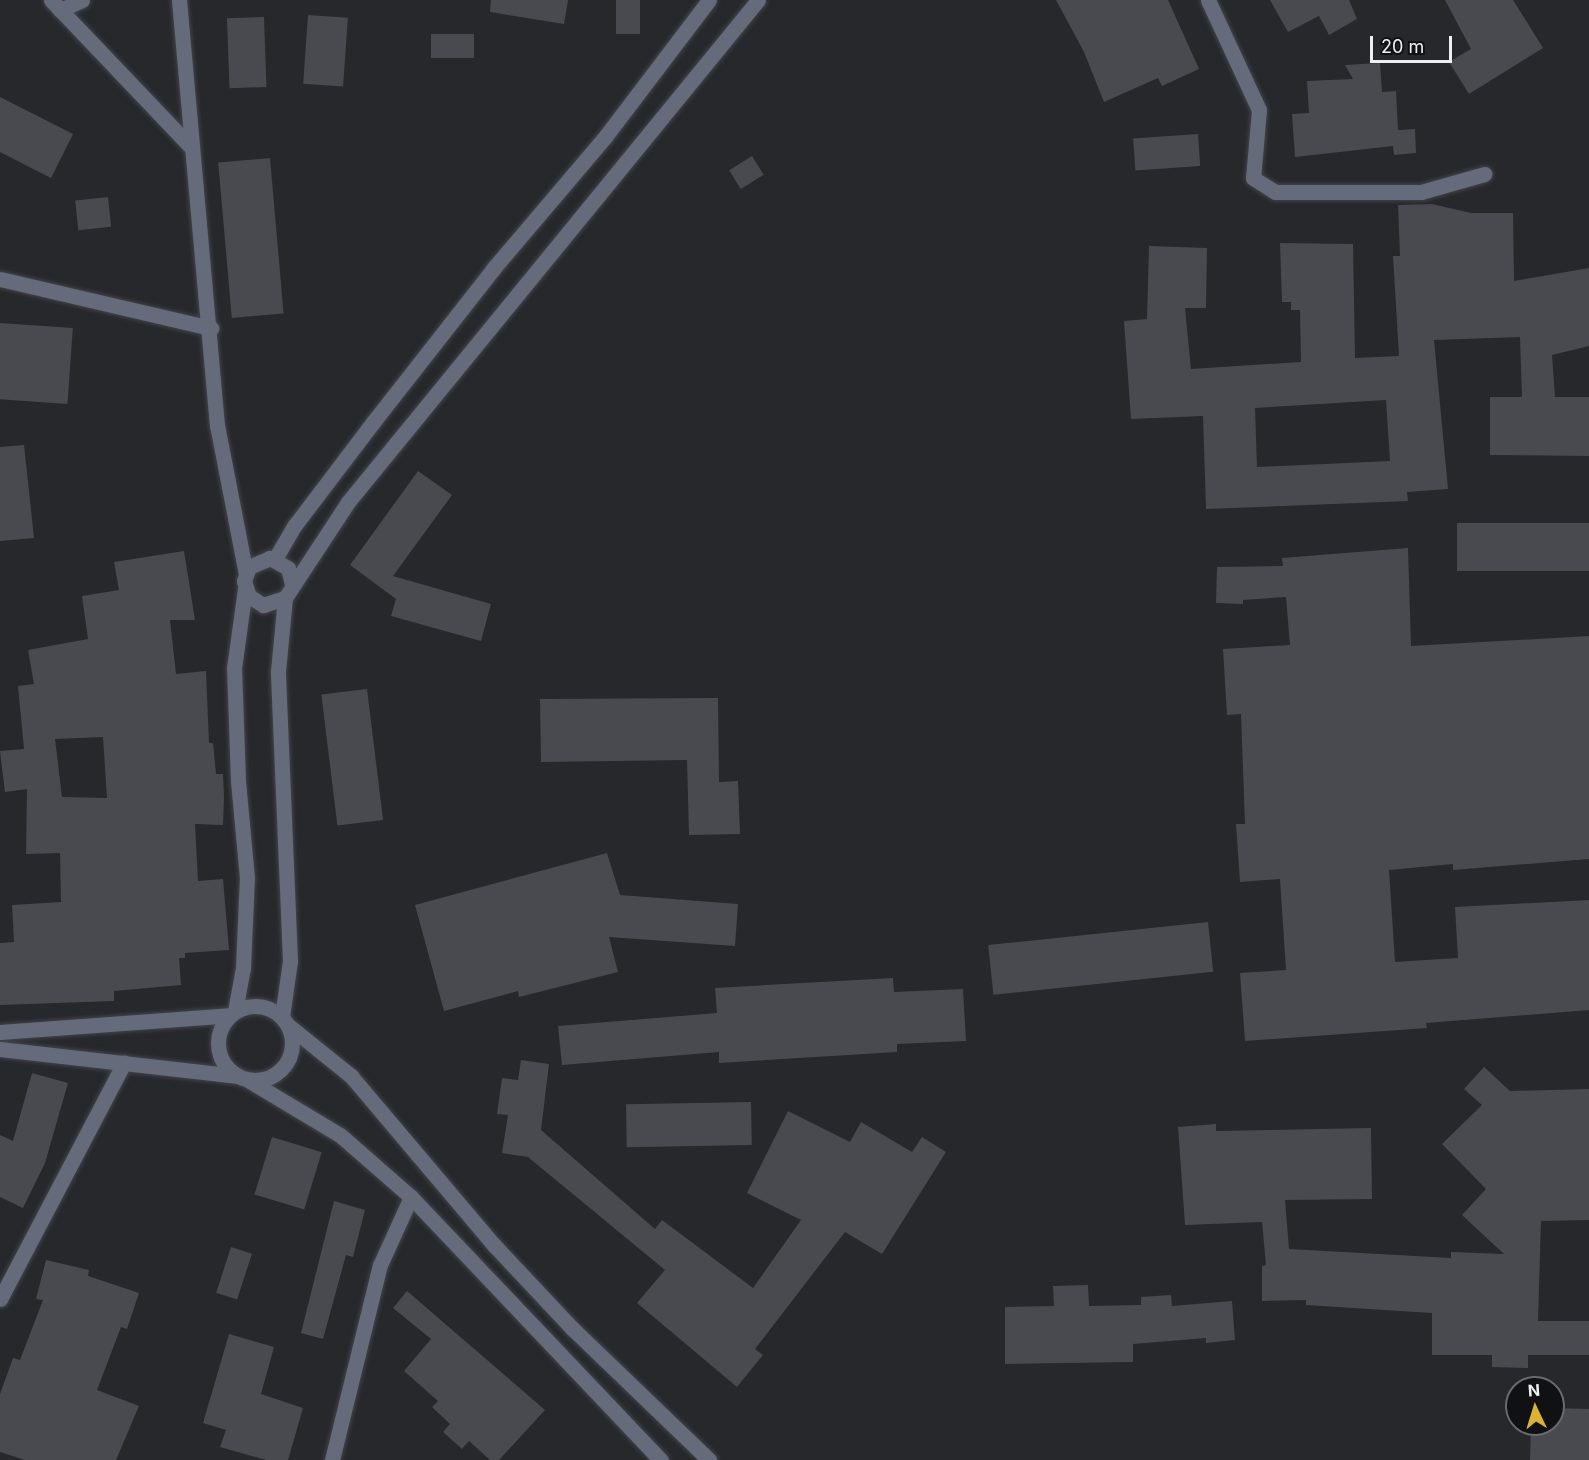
<!DOCTYPE html>
<html>
<head>
<meta charset="utf-8">
<style>
  body { margin:0 }
  #map { position:relative; width:1589px; height:1460px; overflow:hidden; background:#26282c; font-family:Inter,sans-serif }
  div>[style] { position:absolute }
  .building>* { inset:0; background:#484a4f; transform-origin:0 0 }
  .roads { filter:drop-shadow(0 0 2px #424448) drop-shadow(0 0 2px #424448) }
  .minor>* { height:15px; margin:-7.5px; padding:0 7.5px; transform-origin:7.5px; border-radius:7.5px; background:#656b7b }
  .tertiary>* { height:15px; margin:-7.5px; padding:0 7.5px; transform-origin:7.5px; border-radius:7.5px; background:#656b7b }
  .tertiary>.ring { margin:-7.5px; padding:0; box-sizing:content-box; background:none; border:15px solid #656b7b; border-radius:50% }
  span { translate:-50% -50%; white-space:nowrap; text-align:center; line-height:1.15; -webkit-text-stroke:4.5px #101113; paint-order:stroke }
  .north { position:absolute; left:1505px; top:1376px; width:60px; height:60px; box-sizing:border-box; background:#101113; border:2px solid #696a6c; border-radius:50%; rotate:356deg; font-size:16px; font-weight:700; line-height:24px; text-align:center; color:#eeeff2 }
  .north::after { content:''; display:block; margin:auto; width:21px; height:27px; background:#dbb233; clip-path:polygon(50% 0,100% 100%,50% 72%,0 100%) }
  .scale { position:absolute; left:1370px; top:36px; width:82px; height:27px; box-sizing:border-box; border:3px solid #eeeff2; border-top:0; padding-left:8px; font-size:18px; line-height:21px; white-space:nowrap; color:#eeeff2; -webkit-text-stroke:4px #101113; paint-order:stroke }
</style>
</head>
<body>
<div id="map">
  <div class="building">
    <div style="clip-path:polygon(491px 0,568px 0,564px 24px,490px 12px)"></div>
    <div style="left:616px;top:0;width:24px;height:34px"></div>
    <div style="clip-path:polygon(1056px 0,1168px 0,1199px 69px,1162px 86px,1158px 78px,1104px 102px,1084px 52px)"></div>
    <div style="clip-path:polygon(1270px 0,1349px 0,1357px 19px,1329px 35px,1319px 16px,1288px 32px)"></div>
    <div style="clip-path:polygon(1445px 0,1513px 0,1543px 48px,1469px 94px,1449px 62px,1471px 49px)"></div>
    <div style="left:308px;top:15px;width:40px;height:69px;rotate:4deg"></div>
    <div style="left:264px;top:17px;width:70px;height:37px;rotate:88deg"></div>
    <div style="left:431px;top:34px;width:43px;height:24px"></div>
    <div style="clip-path:polygon(1380px 63px,1382px 92px,1396px 91px,1398px 130px,1415px 129px,1416px 153px,1394px 155px,1393px 146px,1295px 157px,1292px 114px,1309px 113px,1307px 81px,1353px 79px,1345px 65px)"></div>
    <div style="clip-path:polygon(0 97px,73px 134px,51px 178px,0 152px)"></div>
    <div style="left:1198px;top:134px;width:32px;height:65px;rotate:86deg"></div>
    <div style="left:752px;top:156px;width:22px;height:27px;rotate:58deg"></div>
    <div style="left:270px;top:158px;width:156px;height:52px;rotate:85deg"></div>
    <div style="left:108px;top:197px;width:30px;height:33px;rotate:84deg"></div>
    <div style="clip-path:polygon(evenodd,1432px 204px,1471px 213px,1513px 213px,1514px 281px,1589px 268px,1589px 346px,1552px 355px,1555px 397px,1589px 397px,1589px 456px,1490px 455px,1490px 397px,1522px 397px,1520px 337px,1434px 340px,1448px 489px,1407px 492px,1408px 501px,1206px 509px,1203px 416px,1131px 419px,1124px 321px,1147px 319px,1149px 246px,1207px 248px,1206px 308px,1185px 308px,1191px 369px,1301px 362px,1300px 310px,1291px 310px,1291px 302px,1282px 302px,1280px 243px,1353px 244px,1355px 358px,1399px 356px,1393px 256px,1400px 256px,1398px 205px,1432px 204px,1386px 400px,1390px 461px,1257px 467px,1255px 408px,1386px 400px)"></div>
    <div style="left:0;top:323px;width:73px;height:76px;rotate:4deg"></div>
    <div style="clip-path:polygon(24px 445px,34px 538px,0 541px,0 447px)"></div>
    <div style="clip-path:polygon(418px 471px,452px 495px,393px 576px,491px 604px,481px 641px,391px 616px,396px 599px,350px 565px)"></div>
    <div style="left:1589px;top:523px;width:48px;height:132px;rotate:90deg"></div>
    <div style="clip-path:polygon(1408px 548px,1411px 646px,1589px 636px,1589px 859px,1453px 870px,1453px 864px,1389px 870px,1395px 962px,1458px 958px,1455px 907px,1589px 900px,1589px 1010px,1426px 1023px,1427px 1028px,1245px 1041px,1240px 973px,1286px 970px,1280px 879px,1240px 882px,1236px 824px,1245px 824px,1241px 714px,1227px 715px,1223px 649px,1290px 645px,1286px 597px,1243px 600px,1243px 604px,1216px 603px,1217px 567px,1283px 566px,1282px 558px)"></div>
    <div style="clip-path:polygon(evenodd,184px 551px,195px 620px,170px 620px,176px 674px,206px 671px,209px 743px,213px 743px,216px 774px,223px 774px,224px 797px,223px 825px,195px 824px,198px 881px,223px 879px,229px 950px,185px 953px,185px 958px,179px 958px,181px 985px,114px 991px,114px 1001px,0 1005px,0 943px,14px 942px,12px 905px,61px 902px,60px 853px,26px 854px,27px 789px,5px 792px,0 751px,24px 749px,18px 686px,34px 684px,28px 650px,88px 639px,82px 596px,119px 590px,114px 562px,184px 551px,103px 737px,107px 798px,62px 797px,55px 739px,103px 737px)"></div>
    <div style="left:367px;top:689px;width:132px;height:46px;rotate:83deg"></div>
    <div style="clip-path:polygon(718px 698px,719px 782px,738px 781px,740px 834px,689px 835px,687px 760px,541px 762px,540px 699px)"></div>
    <div style="clip-path:polygon(607px 853px,620px 895px,738px 904px,735px 946px,609px 937px,618px 972px,519px 997px,518px 991px,444px 1011px,415px 905px)"></div>
    <div style="left:1208px;top:922px;width:50px;height:221px;rotate:84deg"></div>
    <div style="clip-path:polygon(893px 978px,894px 992px,963px 989px,966px 1041px,897px 1044px,897px 1052px,719px 1063px,719px 1052px,562px 1065px,558px 1026px,717px 1013px,715px 988px)"></div>
    <div style="clip-path:polygon(521px 1060px,549px 1064px,541px 1130px,655px 1229px,662px 1220px,753px 1288px,801px 1220px,747px 1193px,788px 1111px,850px 1142px,861px 1122px,912px 1152px,922px 1137px,946px 1152px,882px 1254px,845px 1232px,755px 1349px,763px 1355px,737px 1387px,637px 1303px,665px 1270px,528px 1157px,502px 1153px,508px 1115px,497px 1114px,502px 1078px,518px 1080px)"></div>
    <div style="clip-path:polygon(1484px 1067px,1510px 1091px,1589px 1089px,1589px 1220px,1541px 1221px,1538px 1321px,1589px 1321px,1589px 1355px,1528px 1355px,1528px 1368px,1492px 1367px,1492px 1355px,1432px 1355px,1432px 1313px,1306px 1305px,1306px 1300px,1262px 1301px,1262px 1266px,1266px 1265px,1262px 1222px,1185px 1225px,1178px 1127px,1216px 1124px,1216px 1131px,1371px 1128px,1372px 1199px,1285px 1200px,1289px 1249px,1451px 1258px,1451px 1252px,1504px 1254px,1462px 1215px,1486px 1189px,1442px 1144px,1482px 1105px,1464px 1089px)"></div>
    <div style="clip-path:polygon(32px 1073px,68px 1083px,45px 1163px,23px 1208px,0 1197px,0 1135px,13px 1141px)"></div>
    <div style="left:751px;top:1102px;width:43px;height:125px;rotate:89deg"></div>
    <div style="left:272px;top:1137px;width:52px;height:60px;rotate:17deg"></div>
    <div style="clip-path:polygon(334px 1201px,365px 1210px,353px 1257px,346px 1255px,323px 1339px,301px 1333px)"></div>
    <div style="left:231px;top:1247px;width:22px;height:48px;rotate:18deg"></div>
    <div style="clip-path:polygon(46px 1260px,89px 1270px,88px 1276px,139px 1293px,127px 1329px,121px 1327px,97px 1390px,139px 1406px,116px 1460px,25px 1460px,0 1452px,0 1394px,13px 1358px,20px 1360px,43px 1300px,36px 1299px)"></div>
    <div style="clip-path:polygon(1088px 1285px,1089px 1306px,1141px 1305px,1141px 1297px,1171px 1295px,1172px 1306px,1232px 1301px,1235px 1340px,1206px 1343px,1206px 1338px,1133px 1344px,1133px 1362px,1005px 1364px,1005px 1307px,1054px 1306px,1053px 1286px)"></div>
    <div style="clip-path:polygon(407px 1291px,545px 1410px,499px 1460px,490px 1460px,469px 1441px,462px 1449px,443px 1432px,450px 1424px,432px 1407px,438px 1401px,404px 1371px,431px 1339px,393px 1308px)"></div>
    <div style="clip-path:polygon(229px 1334px,274px 1347px,261px 1394px,303px 1408px,288px 1460px,266px 1460px,220px 1447px,226px 1430px,203px 1423px)"></div>
    <div style="clip-path:polygon(1553px 1408px,1589px 1409px,1589px 1460px,1530px 1460px,1531px 1424px,1553px 1424px)"></div>
  </div>
  <div class="roads">
    <div class="minor">
      <div style="left:51px;top:0;width:204px;rotate:46.4deg"></div>
      <div style="left:179px;top:0;width:427px;rotate:84.9deg"></div>
      <div style="left:217px;top:425px;width:152px;rotate:79deg"></div>
      <div style="left:1208px;top:0;width:121px;rotate:65.1deg"></div>
      <div style="left:1259px;top:110px;width:68px;rotate:95deg"></div>
      <div style="left:1253px;top:178px;width:26px;rotate:32deg"></div>
      <div style="left:1275px;top:192px;width:146px"></div>
      <div style="left:1421px;top:192px;width:66px;rotate:-15.9deg"></div>
      <div style="left:60px;top:10px;width:24px;rotate:-24deg"></div>
      <div style="left:0;top:279px;width:217px;rotate:13.1deg"></div>
      <div style="left:0;top:1299px;width:267px;rotate:-62.3deg"></div>
      <div style="left:332px;top:1460px;width:201px;rotate:-76.2deg"></div>
      <div style="left:380px;top:1265px;width:75px;rotate:-65.5deg"></div>
    </div>
    <div class="tertiary">
      <div style="left:275px;top:559px;width:39px;rotate:-60deg"></div>
      <div style="left:295px;top:525px;width:131px;rotate:-52.8deg"></div>
      <div style="left:374px;top:421px;width:193px;rotate:-51.9deg"></div>
      <div style="left:493px;top:269px;width:173px;rotate:-49.7deg"></div>
      <div style="left:605px;top:137px;width:172px;rotate:-52.8deg"></div>
      <div style="left:292px;top:584px;width:16px;rotate:-104deg"></div>
      <div style="left:288px;top:568px;width:21px;rotate:-151deg"></div>
      <div style="left:270px;top:558px;width:23px;rotate:157deg"></div>
      <div style="left:249px;top:567px;width:15px;rotate:110deg"></div>
      <div style="left:244px;top:581px;width:16px;rotate:72deg"></div>
      <div style="left:249px;top:596px;width:17px;rotate:33deg"></div>
      <div style="left:263px;top:605px;width:23px;rotate:-18deg"></div>
      <div style="left:285px;top:598px;width:115px;rotate:-56.7deg"></div>
      <div style="left:348px;top:502px;width:648px;rotate:-50.76deg"></div>
      <div class="ring" style="left:218px;top:1006px;width:59px;height:59px"></div>
      <div style="left:235px;top:1011px;width:44px;rotate:-79.5deg"></div>
      <div style="left:243px;top:968px;width:90px;rotate:-87.5deg"></div>
      <div style="left:247px;top:878px;width:97px;rotate:-95.3deg"></div>
      <div style="left:238px;top:781px;width:113px;rotate:-92deg"></div>
      <div style="left:234px;top:668px;width:80px;rotate:-82.1deg"></div>
      <div style="left:282px;top:1017px;width:57px;rotate:-81.9deg"></div>
      <div style="left:290px;top:961px;width:290px;rotate:-92.4deg"></div>
      <div style="left:278px;top:671px;width:73px;rotate:-84.5deg"></div>
      <div style="left:289px;top:1026px;width:80px;rotate:38.9deg"></div>
      <div style="left:351px;top:1076px;width:221px;rotate:49.8deg"></div>
      <div style="left:494px;top:1245px;width:115px;rotate:46.8deg"></div>
      <div style="left:573px;top:1329px;width:189px;rotate:43.9deg"></div>
      <div style="left:0;top:1032px;width:230px;rotate:-4.2deg"></div>
      <div style="left:0;top:1049px;width:240px;rotate:6.5deg"></div>
      <div style="left:248px;top:1080px;width:107px;rotate:30.9deg"></div>
      <div style="left:340px;top:1135px;width:94px;rotate:41.1deg"></div>
      <div style="left:411px;top:1197px;width:363px;rotate:46.5deg"></div>
    </div>
  </div>
  <div class="north">N</div>
  <div class="scale">20 m</div>
</div>
</body>
</html>
